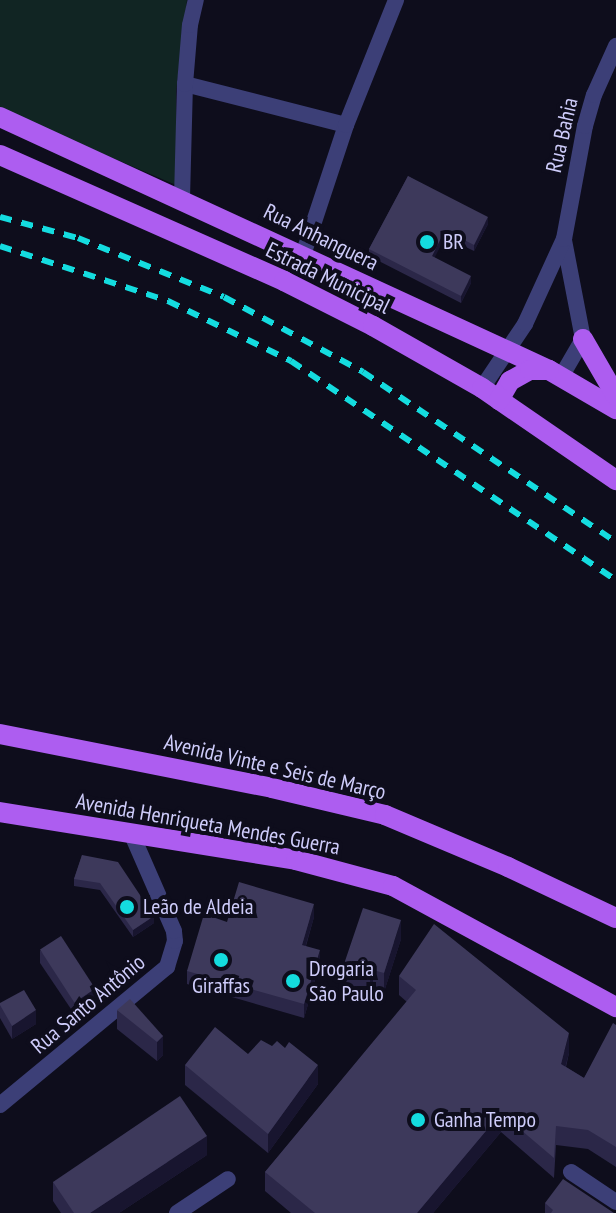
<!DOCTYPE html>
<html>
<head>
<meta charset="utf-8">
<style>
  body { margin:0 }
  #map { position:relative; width:616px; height:1213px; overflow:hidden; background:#0e0d1c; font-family:"PT Sans Narrow",sans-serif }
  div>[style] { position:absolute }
  .green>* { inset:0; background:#112523 }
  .minor>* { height:16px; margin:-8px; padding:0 8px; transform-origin:8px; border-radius:8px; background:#3c3f77 }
  .primary>* { height:20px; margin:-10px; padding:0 10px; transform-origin:10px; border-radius:10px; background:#ad5df0 }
  .rail>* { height:6px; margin-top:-3px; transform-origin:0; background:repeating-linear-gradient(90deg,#14dcdf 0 12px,transparent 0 22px) }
  .wall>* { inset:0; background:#2b2748 }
  .shaded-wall>* { inset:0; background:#18152f }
  .building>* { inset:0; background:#3d395b; transform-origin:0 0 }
  .dots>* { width:22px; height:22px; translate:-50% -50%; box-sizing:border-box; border:4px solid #0e0d1c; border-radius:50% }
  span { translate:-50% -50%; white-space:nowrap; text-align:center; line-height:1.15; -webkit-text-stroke:8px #0e0d1c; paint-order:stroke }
  .street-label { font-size:22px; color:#ceccfa }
  .poi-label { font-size:22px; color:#ceccfa }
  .left { translate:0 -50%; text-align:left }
</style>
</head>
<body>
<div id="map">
  <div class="green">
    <div style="clip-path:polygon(0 0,187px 0,176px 92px,176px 185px,0 110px)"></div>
  </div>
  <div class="minor">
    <div style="left:185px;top:84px;width:166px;rotate:14.3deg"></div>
    <div style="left:182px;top:198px;width:114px;rotate:-88.5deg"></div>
    <div style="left:185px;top:84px;width:59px;rotate:-85.2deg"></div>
    <div style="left:190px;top:25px;width:26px;rotate:-77deg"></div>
    <div style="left:303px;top:255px;width:137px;rotate:-71.7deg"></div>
    <div style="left:346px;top:125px;width:135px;rotate:-68.2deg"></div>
    <div style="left:561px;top:377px;width:44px;rotate:-59.9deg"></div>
    <div style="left:583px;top:339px;width:101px;rotate:-100.9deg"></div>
    <div style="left:482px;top:388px;width:77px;rotate:-56.1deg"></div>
    <div style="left:525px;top:324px;width:94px;rotate:-65.4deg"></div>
    <div style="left:564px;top:239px;width:115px;rotate:-79.5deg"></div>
    <div style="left:585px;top:126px;width:32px;rotate:-74deg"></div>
    <div style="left:594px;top:95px;width:54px;rotate:-65.8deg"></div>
    <div style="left:0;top:1105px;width:217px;rotate:-39.6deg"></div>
    <div style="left:167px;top:967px;width:27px;rotate:-73deg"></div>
    <div style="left:175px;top:941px;width:10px;rotate:-96deg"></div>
    <div style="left:174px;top:931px;width:105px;rotate:-113.6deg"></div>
    <div style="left:571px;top:1172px;width:54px;rotate:33.7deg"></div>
    <div style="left:177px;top:1213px;width:61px;rotate:-33.7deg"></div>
  </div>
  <div class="primary">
    <div style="left:0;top:117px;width:604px;rotate:24.74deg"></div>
    <div style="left:549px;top:370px;width:78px;rotate:30.2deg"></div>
    <div style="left:0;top:155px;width:311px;rotate:23.9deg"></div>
    <div style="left:284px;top:281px;width:100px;rotate:26.8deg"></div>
    <div style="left:373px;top:326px;width:125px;rotate:29.6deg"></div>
    <div style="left:482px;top:388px;width:163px;rotate:34.5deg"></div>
    <div style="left:583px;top:339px;width:66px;rotate:59.9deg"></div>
    <div style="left:499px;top:400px;width:22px;rotate:-60deg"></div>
    <div style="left:510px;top:381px;width:23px;rotate:-29deg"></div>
    <div style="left:530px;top:370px;width:19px"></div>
    <div style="left:0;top:734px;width:277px;rotate:11.2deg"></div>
    <div style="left:272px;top:788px;width:116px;rotate:13.4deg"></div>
    <div style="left:385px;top:815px;width:134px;rotate:22.9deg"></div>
    <div style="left:508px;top:867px;width:119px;rotate:25.3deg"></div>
    <div style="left:0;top:812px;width:300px;rotate:9.2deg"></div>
    <div style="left:296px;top:860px;width:100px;rotate:15deg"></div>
    <div style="left:393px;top:886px;width:254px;rotate:28.5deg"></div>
  </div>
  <div class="rail">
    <div style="left:0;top:217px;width:81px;rotate:15.1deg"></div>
    <div style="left:78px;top:238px;width:157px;rotate:22deg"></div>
    <div style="left:224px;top:297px;width:158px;rotate:28.3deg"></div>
    <div style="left:363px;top:372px;width:305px;rotate:33.9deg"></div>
    <div style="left:0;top:246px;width:177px;rotate:18.1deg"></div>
    <div style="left:168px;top:301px;width:137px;rotate:26deg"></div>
    <div style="left:291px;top:361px;width:392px;rotate:34deg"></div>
  </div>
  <div class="wall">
    <div style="clip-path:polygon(408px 176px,488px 224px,474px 251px,445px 237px,434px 257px,471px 283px,461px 303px,369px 256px,369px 249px)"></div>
    <div style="clip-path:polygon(82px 855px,154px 923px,133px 937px,100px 890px,74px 886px,74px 879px)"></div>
    <div style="clip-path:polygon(314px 917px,306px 946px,320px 963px,304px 1018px,187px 984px,187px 971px,227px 922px)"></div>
    <div style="clip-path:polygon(401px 939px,384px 992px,373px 989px,370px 997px,346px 989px,344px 984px,344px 964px)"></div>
    <div style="clip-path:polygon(40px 950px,95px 1002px,75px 1015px,40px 963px)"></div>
    <div style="clip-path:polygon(399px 976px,569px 1053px,566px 1067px,584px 1078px,616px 1025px,616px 1167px,588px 1149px,556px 1145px,554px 1178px,501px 1132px,433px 1213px,291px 1213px,265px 1191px,265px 1172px,407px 1002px,399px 995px)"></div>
    <div style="clip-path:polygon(0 1003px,36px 1024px,12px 1039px,0 1018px)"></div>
    <div style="clip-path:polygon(117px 1010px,163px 1036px,163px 1055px,157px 1061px,117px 1029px)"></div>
    <div style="clip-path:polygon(248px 1054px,318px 1084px,268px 1153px,185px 1085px,185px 1065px)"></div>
    <div style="clip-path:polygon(207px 1155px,119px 1213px,61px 1213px,53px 1201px,53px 1182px)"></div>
    <div style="clip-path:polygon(545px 1203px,614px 1213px,545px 1213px)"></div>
  </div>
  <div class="shaded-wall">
    <div style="clip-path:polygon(488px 217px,488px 224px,474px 251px,474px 245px)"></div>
    <div style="clip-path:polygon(445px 230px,445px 237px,432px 263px,432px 256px)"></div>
    <div style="clip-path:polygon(471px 276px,471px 283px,461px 303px,461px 296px)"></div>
    <div style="clip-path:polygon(314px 904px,314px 917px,302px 958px,302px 945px)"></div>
    <div style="clip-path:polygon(154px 916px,154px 923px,133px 937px,133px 930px)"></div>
    <div style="clip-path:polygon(401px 920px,401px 939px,384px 992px,384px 973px)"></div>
    <div style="clip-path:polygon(320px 950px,320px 963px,304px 1018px,304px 1004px)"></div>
    <div style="clip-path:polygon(373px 970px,373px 989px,370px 997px,370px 977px)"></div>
    <div style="clip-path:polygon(95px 989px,95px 1002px,75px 1015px,75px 1002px)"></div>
    <div style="clip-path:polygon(36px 1010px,36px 1024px,12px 1039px,12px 1026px)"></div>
    <div style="clip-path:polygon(569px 1033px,569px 1053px,561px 1083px,561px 1064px)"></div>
    <div style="clip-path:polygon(163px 1036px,163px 1055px,157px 1061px,157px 1042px)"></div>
    <div style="clip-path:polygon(318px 1065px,318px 1084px,268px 1153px,268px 1134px)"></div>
    <div style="clip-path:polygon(501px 1113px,501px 1132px,433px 1213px,417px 1213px)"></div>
    <div style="clip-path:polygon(207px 1136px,207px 1155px,119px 1213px,90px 1213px)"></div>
  </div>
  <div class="building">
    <div style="clip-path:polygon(408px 176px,488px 217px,474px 245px,445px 230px,432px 256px,471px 276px,461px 296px,369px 249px)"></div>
    <div style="clip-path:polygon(82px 855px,118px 862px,154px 916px,133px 930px,100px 883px,74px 879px)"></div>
    <div style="clip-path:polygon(239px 882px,314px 904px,302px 945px,320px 950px,304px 1004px,187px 971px,204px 914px,227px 922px)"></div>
    <div style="clip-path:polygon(363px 908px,401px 920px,384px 973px,373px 970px,370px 977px,346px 969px,344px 964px)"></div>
    <div style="clip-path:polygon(434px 924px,569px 1033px,561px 1064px,584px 1078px,613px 1023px,616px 1025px,616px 1147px,588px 1130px,556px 1126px,554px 1158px,501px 1113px,417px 1213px,315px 1213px,265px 1172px,416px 990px,399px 976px)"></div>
    <div style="left:61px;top:936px;width:63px;height:25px;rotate:57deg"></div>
    <div style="clip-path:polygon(24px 990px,36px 1010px,12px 1026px,0 1005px,0 1003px)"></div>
    <div style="clip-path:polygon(130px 999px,163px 1036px,157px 1042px,117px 1010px)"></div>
    <div style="clip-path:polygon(215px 1027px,248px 1054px,261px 1040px,272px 1046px,277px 1041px,285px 1048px,289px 1042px,318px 1065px,268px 1134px,185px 1065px)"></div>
    <div style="clip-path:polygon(180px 1096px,207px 1136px,90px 1213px,74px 1213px,53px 1182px)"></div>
    <div style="clip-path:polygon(563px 1179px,614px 1213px,551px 1213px,553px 1210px,545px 1203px)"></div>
  </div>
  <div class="dots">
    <div style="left:427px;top:242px;background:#14dcdf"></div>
    <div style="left:127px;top:907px;background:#14dcdf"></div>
    <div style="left:221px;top:960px;background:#14dcdf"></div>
    <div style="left:293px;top:981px;background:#14dcdf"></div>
    <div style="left:418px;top:1120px;background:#14dcdf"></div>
  </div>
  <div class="street-label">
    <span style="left:562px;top:135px;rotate:-77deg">Rua Bahia</span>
    <span style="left:321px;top:237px;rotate:26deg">Rua Anhanguera</span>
    <span style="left:328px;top:278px;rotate:26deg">Estrada Municipal</span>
    <span style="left:275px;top:767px;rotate:13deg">Avenida Vinte e Seis de Março</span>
    <span style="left:208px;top:824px;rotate:10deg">Avenida Henriqueta Mendes Guerra</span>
    <span style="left:88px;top:1004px;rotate:-40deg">Rua Santo Antônio</span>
  </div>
  <div class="poi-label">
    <span class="left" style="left:443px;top:242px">BR</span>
    <span class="left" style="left:143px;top:907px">Leão de Aldeia</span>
    <span class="left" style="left:309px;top:981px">Drogaria<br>São Paulo</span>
    <span style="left:221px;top:986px">Giraffas</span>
    <span class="left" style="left:434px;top:1120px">Ganha Tempo</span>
  </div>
</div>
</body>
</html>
